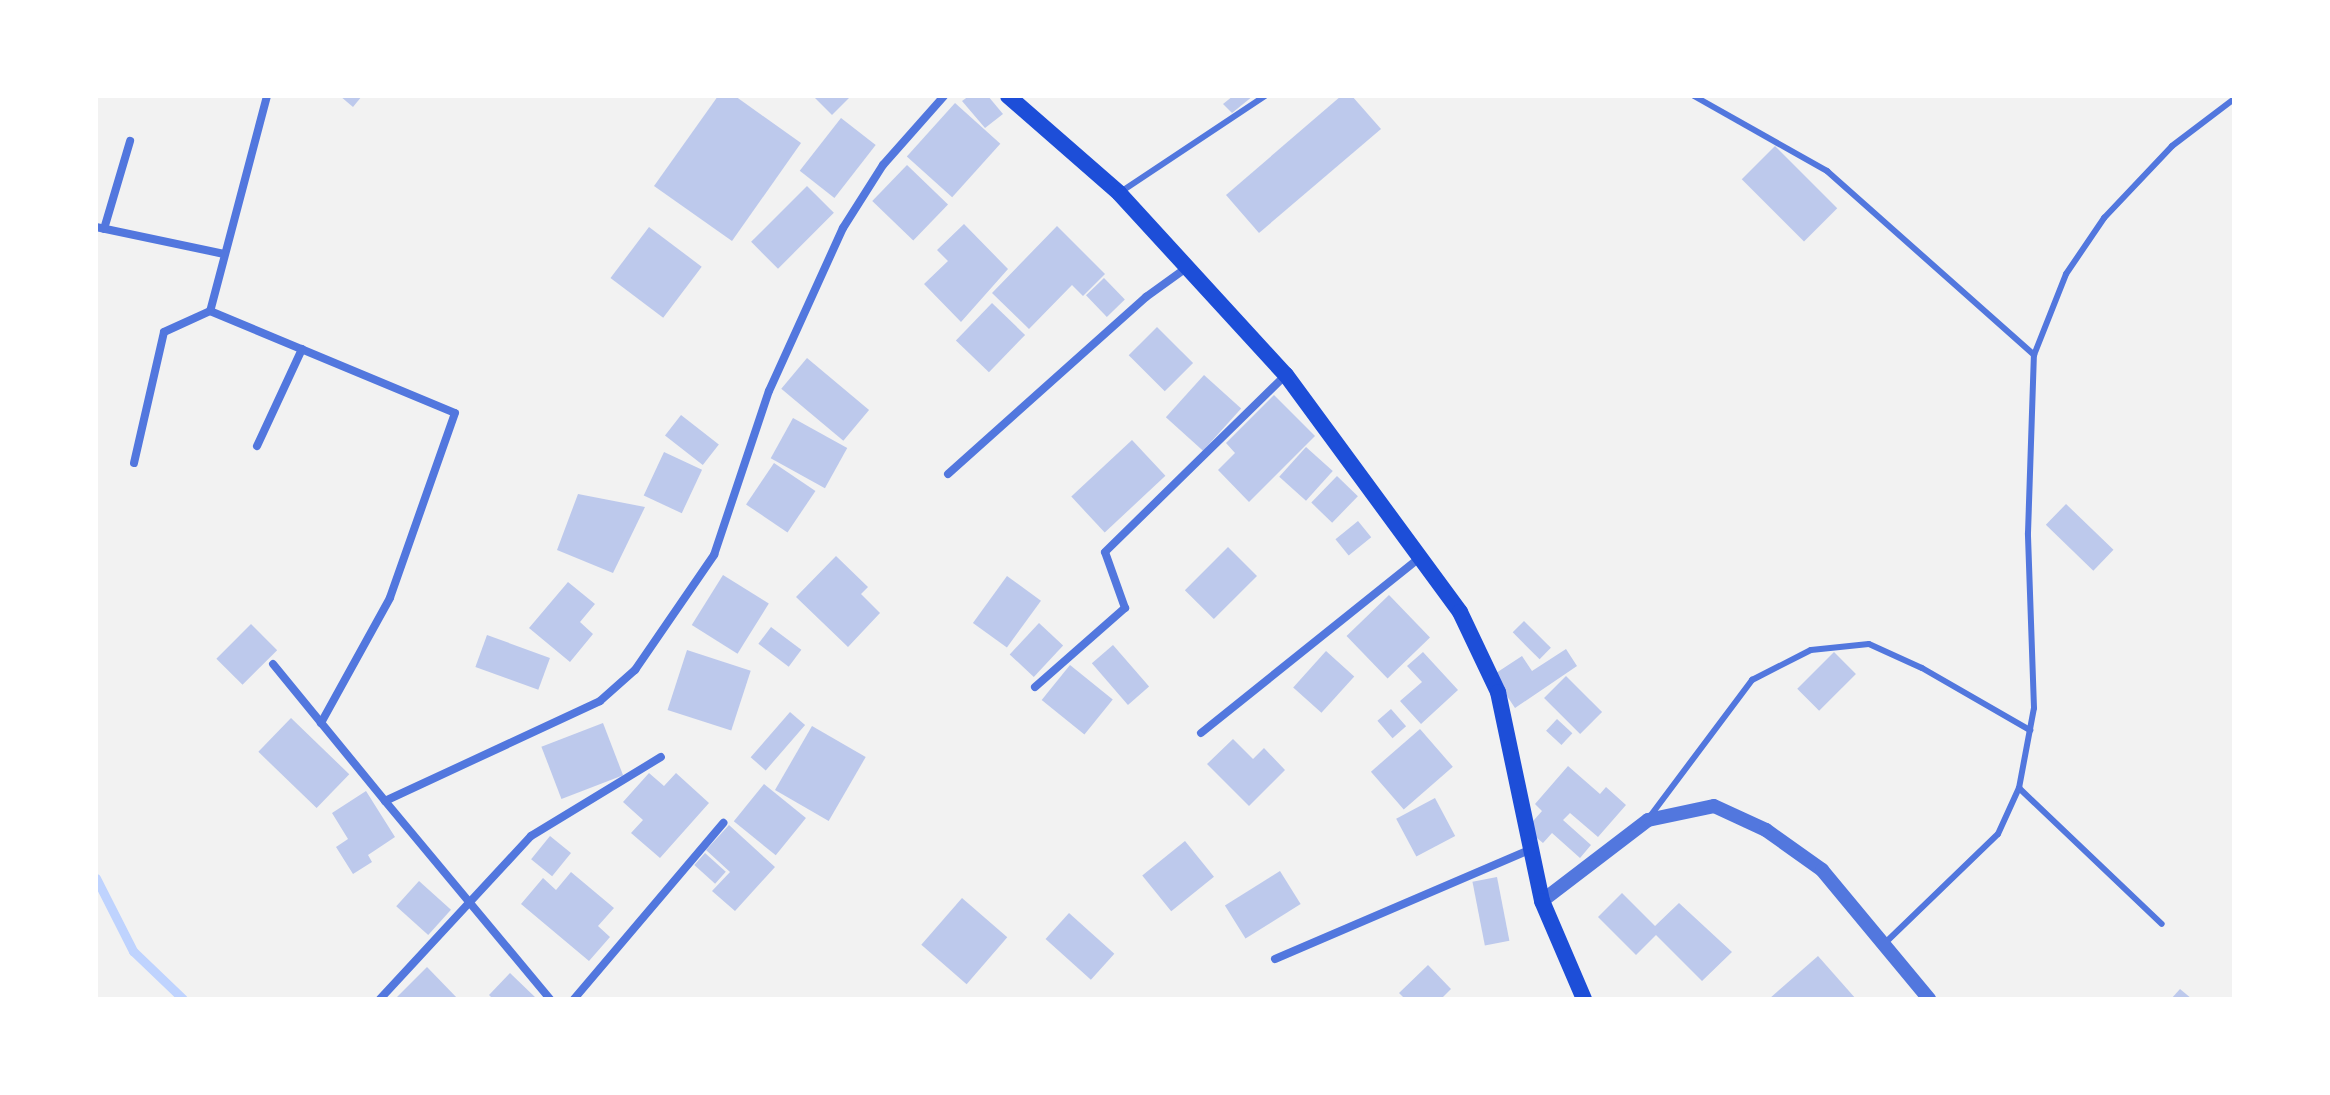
<!DOCTYPE html>
<html>
<head>
<meta charset="utf-8">
<style>
  body { margin:0 }
  #map { position:relative; width:2330px; height:1095px; overflow:hidden; background:#f2f2f2; font-family:"Roboto Condensed",sans-serif }
  div>[style] { position:absolute }
  .stream>* { height:9px; margin:-4.5px; padding:0 4.5px; transform-origin:4.5px; border-radius:4.5px; background:#bfd3fe }
  .building>* { inset:0; background:#bdc9ec; transform-origin:0 0 }
  .service>* { height:6px; margin:-3px; padding:0 3px; transform-origin:3px; border-radius:3px; background:#5277de }
  .minor>* { height:8px; margin:-4px; padding:0 4px; transform-origin:4px; border-radius:4px; background:#5277de }
  .tertiary>* { height:14px; margin:-7px; padding:0 7px; transform-origin:7px; border-radius:7px; background:#5277de }
  .secondary>* { height:16px; margin:-8px; padding:0 8px; transform-origin:8px; border-radius:8px; background:#1d4ed8 }
  span { translate:-50% -50%; white-space:nowrap; text-align:center; line-height:1.15; -webkit-text-stroke:8px #fff; paint-order:stroke }
  .frame { position:absolute; inset:0; border:98px solid #fff; pointer-events:none }
</style>
</head>
<body>
<div id="map">
  <div class="stream">
    <div style="left:96px;top:878px;width:82px;rotate:63.1deg"></div>
    <div style="left:133px;top:951px;width:69px;rotate:43.8deg"></div>
  </div>
  <div class="building">
    <div style="clip-path:polygon(340px 96px,362px 96px,353px 107px)"></div>
    <div style="clip-path:polygon(718px 96px,735px 96px,801px 143px,732px 241px,654px 186px)"></div>
    <div style="clip-path:polygon(813px 96px,851px 96px,832px 115px)"></div>
    <div style="clip-path:polygon(969px 96px,988px 96px,1003px 114px,985px 128px,962px 101px)"></div>
    <div style="clip-path:polygon(1233px 96px,1253px 96px,1232px 113px,1223px 104px)"></div>
    <div style="clip-path:polygon(1341px 96px,1352px 96px,1381px 129px,1259px 233px,1226px 195px)"></div>
    <div style="left:955px;top:103px;width:61px;height:72px;rotate:42deg"></div>
    <div style="left:841px;top:118px;width:44px;height:67px;rotate:38deg"></div>
    <div style="left:1775px;top:146px;width:88px;height:47px;rotate:45deg"></div>
    <div style="left:907px;top:165px;width:57px;height:50px;rotate:44deg"></div>
    <div style="left:807px;top:186px;width:38px;height:79px;rotate:45deg"></div>
    <div style="clip-path:polygon(964px 224px,1008px 269px,961px 322px,924px 284px,948px 261px,937px 250px)"></div>
    <div style="clip-path:polygon(1057px 226px,1105px 274px,1083px 296px,1072px 285px,1029px 329px,992px 293px)"></div>
    <div style="left:649px;top:227px;width:66px;height:64px;rotate:37deg"></div>
    <div style="left:1104px;top:278px;width:30px;height:25px;rotate:46deg"></div>
    <div style="left:992px;top:303px;width:46px;height:52px;rotate:44deg"></div>
    <div style="left:1157px;top:327px;width:51px;height:40px;rotate:45deg"></div>
    <div style="left:807px;top:358px;width:81px;height:40px;rotate:40deg"></div>
    <div style="left:1204px;top:375px;width:50px;height:57px;rotate:42deg"></div>
    <div style="clip-path:polygon(1274px 395px,1315px 436px,1249px 502px,1218px 470px,1235px 453px,1226px 443px)"></div>
    <div style="left:681px;top:415px;width:48px;height:26px;rotate:38deg"></div>
    <div style="left:793px;top:418px;width:62px;height:46px;rotate:29deg"></div>
    <div style="left:1132px;top:440px;width:49px;height:83px;rotate:47deg"></div>
    <div style="left:1306px;top:447px;width:36px;height:40px;rotate:42deg"></div>
    <div style="left:664px;top:452px;width:42px;height:48px;rotate:25deg"></div>
    <div style="left:774px;top:463px;width:50px;height:50px;rotate:34deg"></div>
    <div style="left:1337px;top:476px;width:29px;height:37px;rotate:44deg"></div>
    <div style="clip-path:polygon(578px 494px,645px 507px,613px 573px,557px 550px)"></div>
    <div style="left:2066px;top:504px;width:66px;height:29px;rotate:44deg"></div>
    <div style="left:1358px;top:521px;width:21px;height:29px;rotate:51deg"></div>
    <div style="left:1228px;top:547px;width:41px;height:61px;rotate:45deg"></div>
    <div style="clip-path:polygon(836px 556px,868px 587px,861px 594px,880px 613px,848px 647px,796px 597px)"></div>
    <div style="left:723px;top:575px;width:54px;height:59px;rotate:32deg"></div>
    <div style="left:1007px;top:576px;width:42px;height:58px;rotate:36deg"></div>
    <div style="clip-path:polygon(568px 582px,595px 604px,580px 622px,593px 634px,570px 662px,529px 628px)"></div>
    <div style="left:1389px;top:595px;width:59px;height:59px;rotate:46deg"></div>
    <div style="left:1524px;top:621px;width:38px;height:16px;rotate:45deg"></div>
    <div style="left:1039px;top:623px;width:33px;height:43px;rotate:43deg"></div>
    <div style="left:251px;top:624px;width:37px;height:49px;rotate:45deg"></div>
    <div style="left:771px;top:627px;width:38px;height:21px;rotate:37deg"></div>
    <div style="left:487px;top:635px;width:67px;height:34px;rotate:20deg"></div>
    <div style="left:1113px;top:645px;width:55px;height:28px;rotate:49deg"></div>
    <div style="clip-path:polygon(1566px 649px,1577px 666px,1515px 708px,1493px 675px,1522px 656px,1532px 671px)"></div>
    <div style="left:687px;top:650px;width:67px;height:63px;rotate:18deg"></div>
    <div style="left:1326px;top:651px;width:38px;height:49px;rotate:42deg"></div>
    <div style="clip-path:polygon(1423px 652px,1458px 690px,1421px 724px,1400px 701px,1422px 682px,1407px 666px)"></div>
    <div style="left:1834px;top:652px;width:31px;height:52px;rotate:45deg"></div>
    <div style="left:1070px;top:665px;width:55px;height:45px;rotate:39deg"></div>
    <div style="left:1566px;top:676px;width:51px;height:31px;rotate:45deg"></div>
    <div style="left:1391px;top:709px;width:23px;height:18px;rotate:49deg"></div>
    <div style="left:790px;top:712px;width:20px;height:60px;rotate:41deg"></div>
    <div style="left:291px;top:718px;width:81px;height:47px;rotate:44deg"></div>
    <div style="left:1557px;top:719px;width:21px;height:16px;rotate:43deg"></div>
    <div style="left:603px;top:723px;width:56px;height:66px;rotate:69deg"></div>
    <div style="left:812px;top:726px;width:62px;height:74px;rotate:30deg"></div>
    <div style="left:1420px;top:729px;width:50px;height:65px;rotate:49deg"></div>
    <div style="clip-path:polygon(1233px 739px,1253px 759px,1264px 748px,1285px 770px,1249px 806px,1207px 764px)"></div>
    <div style="clip-path:polygon(1568px 766px,1600px 794px,1606px 787px,1626px 805px,1598px 837px,1570px 813px,1563px 820px,1591px 845px,1580px 858px,1552px 833px,1543px 843px,1526px 829px,1542px 811px,1535px 804px)"></div>
    <div style="clip-path:polygon(649px 773px,664px 786px,676px 773px,709px 803px,660px 858px,631px 833px,643px 820px,623px 802px)"></div>
    <div style="left:764px;top:784px;width:54px;height:48px;rotate:39deg"></div>
    <div style="clip-path:polygon(366px 791px,395px 837px,368px 855px,372px 862px,353px 874px,336px 847px,348px 839px,332px 813px)"></div>
    <div style="left:1435px;top:798px;width:43px;height:44px;rotate:62deg"></div>
    <div style="clip-path:polygon(729px 825px,775px 867px,735px 911px,712px 891px,730px 872px,706px 850px)"></div>
    <div style="left:550px;top:836px;width:27px;height:30px;rotate:39deg"></div>
    <div style="left:1185px;top:841px;width:46px;height:55px;rotate:51deg"></div>
    <div style="left:705px;top:853px;width:28px;height:16px;rotate:42deg"></div>
    <div style="left:1280px;top:871px;width:39px;height:65px;rotate:58deg"></div>
    <div style="clip-path:polygon(571px 872px,614px 908px,598px 926px,610px 937px,589px 961px,521px 904px,543px 878px,556px 890px)"></div>
    <div style="left:1497px;top:877px;width:65px;height:25px;rotate:79deg"></div>
    <div style="left:419px;top:881px;width:43px;height:34px;rotate:42deg"></div>
    <div style="clip-path:polygon(1622px 893px,1655px 926px,1679px 903px,1732px 952px,1702px 981px,1656px 935px,1636px 955px,1598px 917px)"></div>
    <div style="left:962px;top:898px;width:60px;height:62px;rotate:41deg"></div>
    <div style="left:1069px;top:913px;width:61px;height:35px;rotate:42deg"></div>
    <div style="clip-path:polygon(1818px 956px,1856px 999px,1769px 999px)"></div>
    <div style="clip-path:polygon(1428px 965px,1451px 989px,1441px 999px,1405px 999px,1399px 993px)"></div>
    <div style="clip-path:polygon(427px 967px,458px 999px,395px 999px)"></div>
    <div style="clip-path:polygon(510px 973px,537px 999px,493px 999px,489px 995px)"></div>
    <div style="clip-path:polygon(2180px 989px,2192px 999px,2171px 999px)"></div>
  </div>
  <div class="service">
    <div style="left:1694px;top:96px;width:153px;rotate:29.4deg"></div>
    <div style="left:1827px;top:171px;width:277px;rotate:41.6deg"></div>
    <div style="left:1122px;top:191px;width:172px;rotate:-33.6deg"></div>
    <div style="left:2019px;top:788px;width:197px;rotate:43.6deg"></div>
    <div style="left:1651px;top:815px;width:169px;rotate:-53.2deg"></div>
    <div style="left:1752px;top:680px;width:66px;rotate:-27deg"></div>
    <div style="left:1811px;top:650px;width:58px;rotate:-5.9deg"></div>
    <div style="left:1869px;top:644px;width:58px;rotate:24.4deg"></div>
    <div style="left:1922px;top:668px;width:125px;rotate:29.9deg"></div>
    <div style="left:1884px;top:944px;width:158px;rotate:-44deg"></div>
    <div style="left:1998px;top:834px;width:51px;rotate:-65.5deg"></div>
    <div style="left:2019px;top:788px;width:81px;rotate:-79.4deg"></div>
    <div style="left:2034px;top:708px;width:175px;rotate:-92deg"></div>
    <div style="left:2028px;top:533px;width:178px;rotate:-88.1deg"></div>
    <div style="left:2034px;top:355px;width:87px;rotate:-68.4deg"></div>
    <div style="left:2066px;top:274px;width:68px;rotate:-55.8deg"></div>
    <div style="left:2104px;top:218px;width:99px;rotate:-46.6deg"></div>
    <div style="left:2172px;top:146px;width:78px;rotate:-37.2deg"></div>
  </div>
  <div class="minor">
    <div style="left:267px;top:96px;width:222px;rotate:104.8deg"></div>
    <div style="left:210px;top:311px;width:265px;rotate:22.6deg"></div>
    <div style="left:455px;top:413px;width:196px;rotate:109.4deg"></div>
    <div style="left:390px;top:598px;width:143px;rotate:118.9deg"></div>
    <div style="left:96px;top:227px;width:131px;rotate:11.9deg"></div>
    <div style="left:104px;top:229px;width:92px;rotate:-73.5deg"></div>
    <div style="left:257px;top:446px;width:107px;rotate:-65.1deg"></div>
    <div style="left:134px;top:463px;width:134px;rotate:-77.1deg"></div>
    <div style="left:164px;top:332px;width:51px;rotate:-24.5deg"></div>
    <div style="left:948px;top:474px;width:266px;rotate:-41.8deg"></div>
    <div style="left:1146px;top:297px;width:53px;rotate:-35.8deg"></div>
    <div style="left:273px;top:664px;width:177px;rotate:50.7deg"></div>
    <div style="left:1035px;top:687px;width:120px;rotate:-41.3deg"></div>
    <div style="left:1125px;top:608px;width:59px;rotate:-109.7deg"></div>
    <div style="left:1105px;top:552px;width:253px;rotate:-44.4deg"></div>
    <div style="left:1201px;top:733px;width:282px;rotate:-38.7deg"></div>
    <div style="left:1275px;top:959px;width:276px;rotate:-23.2deg"></div>
    <div style="left:380px;top:999px;width:222px;rotate:-47.2deg"></div>
    <div style="left:531px;top:836px;width:152px;rotate:-31.3deg"></div>
    <div style="left:550px;top:999px;width:258px;rotate:-129.8deg"></div>
    <div style="left:385px;top:801px;width:237px;rotate:-24.9deg"></div>
    <div style="left:600px;top:701px;width:47px;rotate:-41.5deg"></div>
    <div style="left:635px;top:670px;width:140px;rotate:-55.5deg"></div>
    <div style="left:714px;top:555px;width:173px;rotate:-71.5deg"></div>
    <div style="left:769px;top:391px;width:179px;rotate:-65.6deg"></div>
    <div style="left:843px;top:228px;width:75px;rotate:-57.6deg"></div>
    <div style="left:883px;top:165px;width:92px;rotate:-48.5deg"></div>
    <div style="left:574px;top:999px;width:231px;rotate:-49.7deg"></div>
  </div>
  <div class="tertiary">
    <div style="left:1542px;top:901px;width:133px;rotate:-37.4deg"></div>
    <div style="left:1648px;top:820px;width:67px;rotate:-12deg"></div>
    <div style="left:1714px;top:806px;width:57px;rotate:24.8deg"></div>
    <div style="left:1766px;top:830px;width:69px;rotate:35.5deg"></div>
    <div style="left:1822px;top:870px;width:168px;rotate:50.3deg"></div>
  </div>
  <div class="secondary">
    <div style="left:1008px;top:96px;width:147px;rotate:41.1deg"></div>
    <div style="left:1119px;top:193px;width:247px;rotate:47.5deg"></div>
    <div style="left:1286px;top:375px;width:294px;rotate:53.7deg"></div>
    <div style="left:1460px;top:612px;width:89px;rotate:64.6deg"></div>
    <div style="left:1498px;top:692px;width:214px;rotate:78.1deg"></div>
    <div style="left:1542px;top:901px;width:107px;rotate:66.8deg"></div>
  </div>
  <div class="frame"></div>
</div>
</body>
</html>
